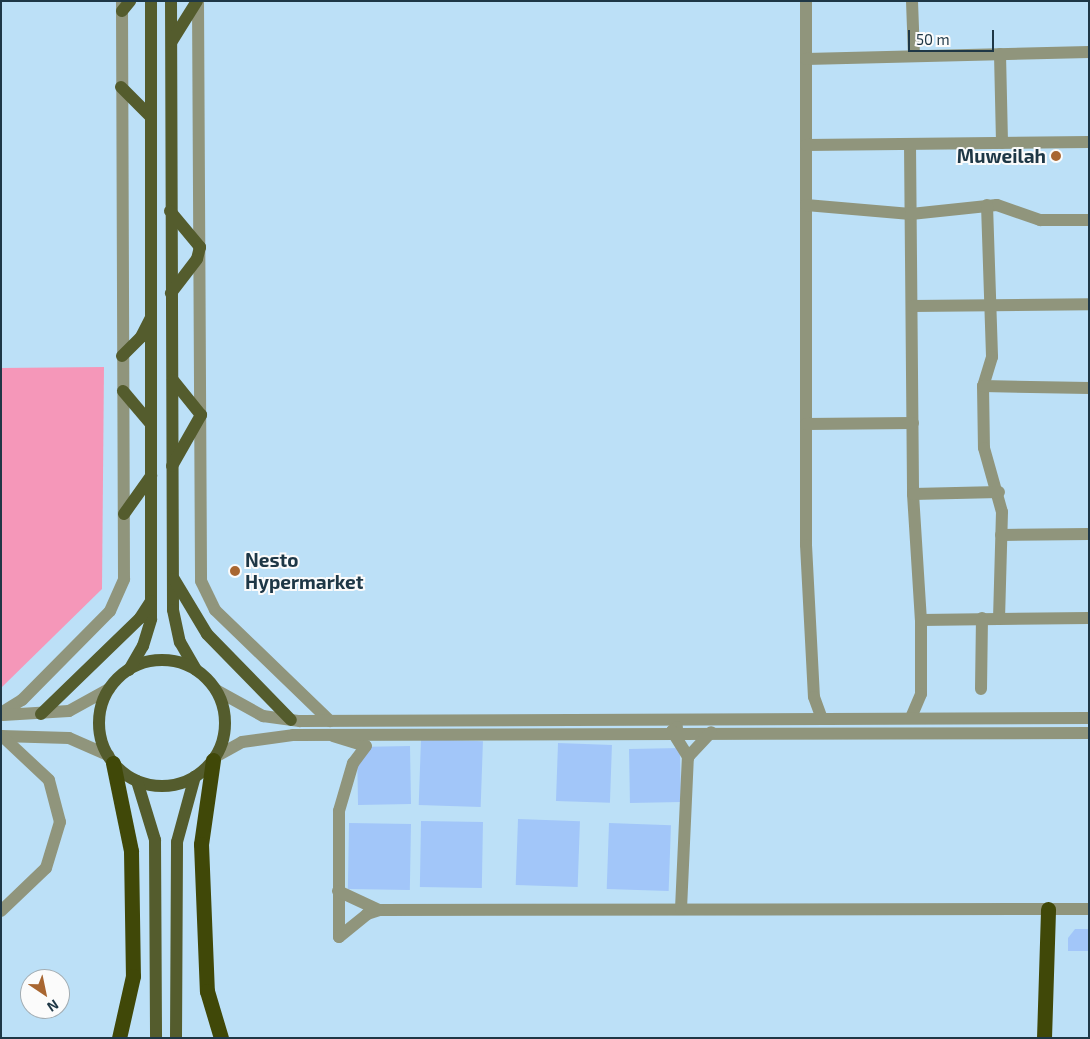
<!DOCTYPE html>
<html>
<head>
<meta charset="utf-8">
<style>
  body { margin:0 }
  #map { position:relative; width:1090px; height:1039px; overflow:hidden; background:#bce0f7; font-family:"Exo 2",sans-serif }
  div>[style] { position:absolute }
  .green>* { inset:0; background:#f597b9 }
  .building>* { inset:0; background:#a2c6f9; transform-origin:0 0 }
  .minor>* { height:12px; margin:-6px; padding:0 6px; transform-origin:6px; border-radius:6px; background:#90957c }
  .major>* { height:12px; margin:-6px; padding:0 6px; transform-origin:6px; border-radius:6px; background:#545c2d }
  .major>.ring { margin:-6px; padding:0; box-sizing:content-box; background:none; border:12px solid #545c2d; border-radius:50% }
  .highway>* { height:15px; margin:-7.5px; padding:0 7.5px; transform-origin:7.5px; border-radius:7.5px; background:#404808 }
  .dots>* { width:14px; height:14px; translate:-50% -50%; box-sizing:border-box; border:2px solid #fbfbfb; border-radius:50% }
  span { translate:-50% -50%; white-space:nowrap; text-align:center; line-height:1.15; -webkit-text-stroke:4px #fbfbfb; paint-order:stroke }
  .poi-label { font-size:19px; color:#1e3746; font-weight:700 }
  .right { translate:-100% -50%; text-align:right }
  .left { translate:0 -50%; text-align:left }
  .frame { position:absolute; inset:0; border:2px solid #1e3746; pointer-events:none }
  .north { position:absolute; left:20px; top:969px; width:50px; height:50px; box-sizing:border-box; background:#fbfbfb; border:1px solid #a3adb3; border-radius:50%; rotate:146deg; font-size:14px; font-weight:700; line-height:20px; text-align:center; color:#1e3746 }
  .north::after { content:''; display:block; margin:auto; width:18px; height:22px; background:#a86631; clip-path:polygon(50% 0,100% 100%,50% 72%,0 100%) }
  .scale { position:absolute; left:908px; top:30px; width:86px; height:22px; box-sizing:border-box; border:2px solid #1e3746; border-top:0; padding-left:6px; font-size:15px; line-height:18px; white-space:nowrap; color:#1e3746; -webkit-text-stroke:4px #fbfbfb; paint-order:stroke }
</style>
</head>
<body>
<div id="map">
  <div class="green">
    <div style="clip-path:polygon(104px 367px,102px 589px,1px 688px,1px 368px)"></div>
  </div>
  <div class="building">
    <div style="left:421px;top:739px;width:62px;height:66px;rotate:2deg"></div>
    <div style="left:558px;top:743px;width:54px;height:58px;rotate:2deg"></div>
    <div style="left:410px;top:746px;width:58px;height:53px;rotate:89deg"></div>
    <div style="left:680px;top:748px;width:54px;height:51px;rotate:89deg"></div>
    <div style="left:518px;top:819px;width:62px;height:66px;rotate:2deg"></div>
    <div style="left:421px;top:821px;width:62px;height:66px;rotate:1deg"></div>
    <div style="left:349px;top:823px;width:62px;height:66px;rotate:1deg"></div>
    <div style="left:609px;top:823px;width:62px;height:66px;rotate:2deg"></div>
    <div style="clip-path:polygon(1075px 929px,1089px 929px,1089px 951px,1068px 951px,1068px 938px)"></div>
  </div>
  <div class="minor">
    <div style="left:198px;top:1px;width:580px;rotate:89.7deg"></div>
    <div style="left:201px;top:581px;width:32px;rotate:64deg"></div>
    <div style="left:215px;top:610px;width:160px;rotate:44deg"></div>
    <div style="left:806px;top:1px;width:544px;rotate:90deg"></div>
    <div style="left:806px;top:545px;width:152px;rotate:87deg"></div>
    <div style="left:814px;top:697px;width:20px;rotate:70deg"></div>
    <div style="left:912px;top:1px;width:55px;rotate:87.9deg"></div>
    <div style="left:1000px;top:54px;width:89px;rotate:88.7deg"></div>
    <div style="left:806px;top:59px;width:283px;rotate:-1.4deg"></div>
    <div style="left:910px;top:144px;width:350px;rotate:89.5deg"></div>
    <div style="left:913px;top:494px;width:126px;rotate:86.4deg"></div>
    <div style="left:921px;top:620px;width:74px;rotate:90deg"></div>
    <div style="left:921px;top:694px;width:25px;rotate:113deg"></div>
    <div style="left:806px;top:145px;width:283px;rotate:-0.6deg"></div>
    <div style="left:806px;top:205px;width:105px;rotate:4.9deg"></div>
    <div style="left:911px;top:214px;width:86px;rotate:-6deg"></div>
    <div style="left:997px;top:205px;width:46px;rotate:19.2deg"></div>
    <div style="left:1040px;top:220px;width:49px"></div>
    <div style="left:987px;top:205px;width:152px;rotate:88.1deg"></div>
    <div style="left:992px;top:357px;width:30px;rotate:107deg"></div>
    <div style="left:983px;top:386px;width:62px;rotate:89.1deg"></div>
    <div style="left:984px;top:448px;width:66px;rotate:74.3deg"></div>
    <div style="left:1002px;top:512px;width:107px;rotate:91.6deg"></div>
    <div style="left:912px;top:306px;width:177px;rotate:-0.6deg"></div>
    <div style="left:983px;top:386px;width:106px;rotate:1.1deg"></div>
    <div style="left:806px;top:424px;width:107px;rotate:-0.5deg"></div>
    <div style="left:913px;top:494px;width:86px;rotate:-1.3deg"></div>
    <div style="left:1001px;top:535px;width:88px;rotate:-0.7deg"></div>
    <div style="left:921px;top:620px;width:168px;rotate:-0.7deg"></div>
    <div style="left:981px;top:689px;width:71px;rotate:-89.2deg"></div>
    <div style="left:216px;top:690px;width:54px;rotate:29deg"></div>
    <div style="left:263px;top:716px;width:37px;rotate:8deg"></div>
    <div style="left:300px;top:721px;width:789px;rotate:-0.22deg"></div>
    <div style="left:1px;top:713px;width:25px;rotate:-32deg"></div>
    <div style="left:22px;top:700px;width:125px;rotate:-45.3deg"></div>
    <div style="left:110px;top:611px;width:35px;rotate:-66deg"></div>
    <div style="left:124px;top:579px;width:578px;rotate:-90.2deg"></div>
    <div style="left:3px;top:715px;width:66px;rotate:-3.5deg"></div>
    <div style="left:69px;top:711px;width:46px;rotate:-28.8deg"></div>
    <div style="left:677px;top:727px;width:6px;rotate:141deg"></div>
    <div style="left:672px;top:731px;width:31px;rotate:58deg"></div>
    <div style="left:1px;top:736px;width:68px;rotate:1.7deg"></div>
    <div style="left:69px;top:738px;width:43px;rotate:23.6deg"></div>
    <div style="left:333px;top:736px;width:34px;rotate:17deg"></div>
    <div style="left:366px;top:746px;width:21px;rotate:127deg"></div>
    <div style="left:353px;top:763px;width:50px;rotate:106.3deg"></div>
    <div style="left:339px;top:811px;width:126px;rotate:90deg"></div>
    <div style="left:339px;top:937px;width:36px;rotate:-39deg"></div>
    <div style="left:367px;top:914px;width:13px;rotate:-18deg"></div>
    <div style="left:379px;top:910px;width:710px;rotate:-0.08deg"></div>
    <div style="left:215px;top:757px;width:31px;rotate:-29deg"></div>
    <div style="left:242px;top:742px;width:51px;rotate:-7.8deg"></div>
    <div style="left:293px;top:735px;width:796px;rotate:-0.14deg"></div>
    <div style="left:338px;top:891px;width:45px;rotate:24.9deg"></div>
    <div style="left:681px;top:909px;width:152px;rotate:-87.4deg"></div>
    <div style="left:688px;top:757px;width:34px;rotate:-47deg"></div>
    <div style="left:1px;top:911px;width:62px;rotate:-43.7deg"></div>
    <div style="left:46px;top:868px;width:48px;rotate:-73.1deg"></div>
    <div style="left:60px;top:822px;width:43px;rotate:-104.7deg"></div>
    <div style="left:49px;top:780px;width:64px;rotate:-136.9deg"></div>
  </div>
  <div class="major">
    <div style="left:171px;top:1px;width:609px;rotate:89.81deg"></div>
    <div style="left:173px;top:610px;width:33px;rotate:78deg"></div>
    <div style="left:180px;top:642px;width:32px;rotate:60deg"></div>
    <div style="left:122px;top:11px;width:13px;rotate:-51deg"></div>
    <div style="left:172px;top:41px;width:47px;rotate:-58deg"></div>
    <div style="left:121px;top:87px;width:42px;rotate:45deg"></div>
    <div style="left:170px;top:211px;width:47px;rotate:50.2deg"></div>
    <div style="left:200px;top:247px;width:12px;rotate:104deg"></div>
    <div style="left:197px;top:259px;width:43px;rotate:127.4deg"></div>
    <div style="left:122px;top:356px;width:27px;rotate:-45deg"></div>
    <div style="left:141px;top:337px;width:22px;rotate:-63deg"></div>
    <div style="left:123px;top:391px;width:43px;rotate:49.7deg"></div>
    <div style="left:172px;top:466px;width:59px;rotate:-60.4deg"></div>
    <div style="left:201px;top:415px;width:45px;rotate:-128.7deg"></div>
    <div style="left:124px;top:514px;width:47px;rotate:-54.6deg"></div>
    <div style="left:174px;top:579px;width:64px;rotate:59deg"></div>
    <div style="left:207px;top:634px;width:120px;rotate:45.7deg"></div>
    <div class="ring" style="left:99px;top:660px;width:114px;height:114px"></div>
    <div style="left:129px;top:670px;width:28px;rotate:-60deg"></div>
    <div style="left:143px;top:646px;width:28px;rotate:-73deg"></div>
    <div style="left:151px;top:619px;width:618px;rotate:-90deg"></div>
    <div style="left:41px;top:714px;width:138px;rotate:-44.1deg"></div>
    <div style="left:140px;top:618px;width:20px;rotate:-57deg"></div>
    <div style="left:137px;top:781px;width:62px;rotate:73deg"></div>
    <div style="left:155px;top:840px;width:198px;rotate:89.7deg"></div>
    <div style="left:176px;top:1038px;width:196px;rotate:-89.7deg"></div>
    <div style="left:177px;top:842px;width:68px;rotate:-74.7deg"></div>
  </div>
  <div class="highway">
    <div style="left:213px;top:760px;width:85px;rotate:98.1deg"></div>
    <div style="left:201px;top:844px;width:147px;rotate:87.7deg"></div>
    <div style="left:207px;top:991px;width:49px;rotate:73.4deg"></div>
    <div style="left:113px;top:763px;width:90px;rotate:78.4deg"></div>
    <div style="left:131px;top:851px;width:125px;rotate:89.1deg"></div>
    <div style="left:133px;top:976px;width:64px;rotate:102.7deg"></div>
    <div style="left:1044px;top:1038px;width:129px;rotate:-88.2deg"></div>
  </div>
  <div class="dots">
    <div style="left:1056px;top:156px;background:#a86631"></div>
    <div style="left:235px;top:571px;background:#a86631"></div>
  </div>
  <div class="poi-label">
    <span class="right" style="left:1046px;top:156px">Muweilah</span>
    <span class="left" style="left:245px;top:571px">Nesto<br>Hypermarket</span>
  </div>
  <div class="frame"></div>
  <div class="north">N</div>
  <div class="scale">50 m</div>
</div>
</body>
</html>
